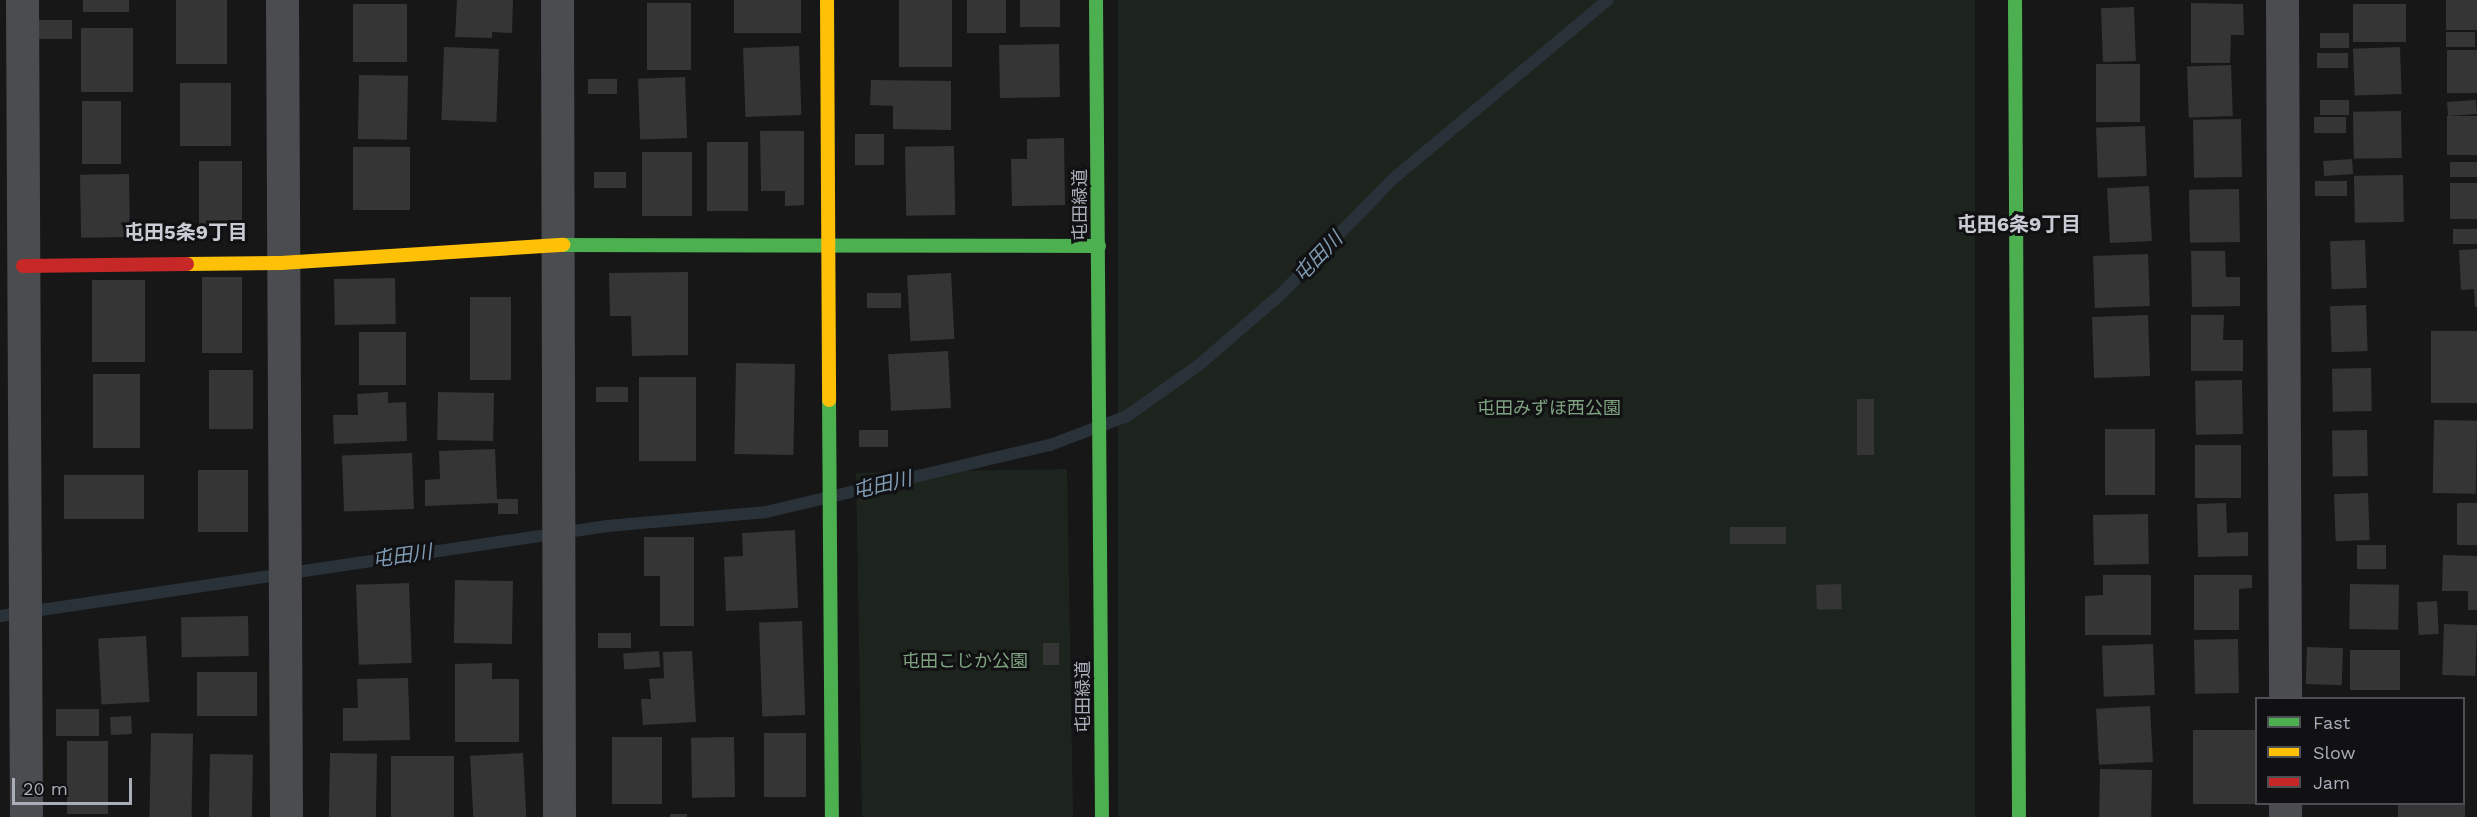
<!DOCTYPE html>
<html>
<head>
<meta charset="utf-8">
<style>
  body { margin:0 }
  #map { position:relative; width:2477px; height:817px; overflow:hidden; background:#171717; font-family:"Work Sans","Noto Sans JP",sans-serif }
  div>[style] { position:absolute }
  .green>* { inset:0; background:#1d241e; transform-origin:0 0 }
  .stream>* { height:12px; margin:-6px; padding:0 6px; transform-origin:6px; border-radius:6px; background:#2a3239 }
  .building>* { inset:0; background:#353536; transform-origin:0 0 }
  .street>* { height:33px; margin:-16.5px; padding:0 16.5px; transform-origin:16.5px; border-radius:16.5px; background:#4b4c50 }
  .fast>* { height:14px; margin:-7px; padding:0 7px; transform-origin:7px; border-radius:7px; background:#4caf50 }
  .slow>* { height:14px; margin:-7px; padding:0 7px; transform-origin:7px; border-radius:7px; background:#ffc107 }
  .jam>* { height:14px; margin:-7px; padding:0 7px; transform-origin:7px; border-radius:7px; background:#c62828 }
  span { translate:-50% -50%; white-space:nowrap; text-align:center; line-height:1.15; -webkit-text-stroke:6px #111113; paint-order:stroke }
  .street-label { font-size:18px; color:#a8adb8 }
  .park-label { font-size:18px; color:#7fa381 }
  .neighbourhood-label { font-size:20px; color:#c9ccd4; font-weight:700 }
  .water-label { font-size:20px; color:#7f9bb3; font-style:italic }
  .legend { position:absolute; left:2255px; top:697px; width:210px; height:108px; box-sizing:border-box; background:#111113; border:2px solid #4d4f55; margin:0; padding:8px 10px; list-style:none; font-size:18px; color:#a8adb8 }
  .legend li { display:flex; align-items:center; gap:12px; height:30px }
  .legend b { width:30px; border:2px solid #4d4f55 }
  .scale { position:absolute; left:12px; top:778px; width:120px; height:27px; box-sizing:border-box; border:3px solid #a8adb8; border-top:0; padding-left:8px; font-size:18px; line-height:21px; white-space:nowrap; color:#a8adb8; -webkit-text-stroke:4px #111113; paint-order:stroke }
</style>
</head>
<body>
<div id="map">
  <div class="green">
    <div style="left:1118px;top:0;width:857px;height:817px"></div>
    <div style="left:1067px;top:469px;width:348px;height:211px;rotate:89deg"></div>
  </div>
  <div class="stream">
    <div style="left:0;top:616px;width:614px;rotate:-8.43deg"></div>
    <div style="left:607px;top:526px;width:160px;rotate:-5deg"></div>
    <div style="left:766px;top:512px;width:292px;rotate:-13.3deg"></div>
    <div style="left:1050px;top:445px;width:82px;rotate:-20.6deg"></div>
    <div style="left:1127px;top:416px;width:88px;rotate:-35.3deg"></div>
    <div style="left:1199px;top:365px;width:110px;rotate:-40.9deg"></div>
    <div style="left:1282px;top:293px;width:161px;rotate:-45.8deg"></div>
    <div style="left:1394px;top:178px;width:278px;rotate:-39.8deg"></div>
  </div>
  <div class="building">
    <div style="left:83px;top:0;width:46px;height:12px"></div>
    <div style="left:176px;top:0;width:51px;height:64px"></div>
    <div style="clip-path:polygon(457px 0,513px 0,512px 33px,492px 32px,492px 38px,455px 37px)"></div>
    <div style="left:734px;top:0;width:67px;height:33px"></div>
    <div style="left:899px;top:0;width:53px;height:67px"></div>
    <div style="left:967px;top:0;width:39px;height:33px"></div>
    <div style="left:1020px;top:0;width:40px;height:27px"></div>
    <div style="left:2446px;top:0;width:31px;height:30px"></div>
    <div style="left:647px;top:3px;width:44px;height:67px"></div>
    <div style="clip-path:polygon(2191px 3px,2243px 4px,2244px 35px,2231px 35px,2230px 63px,2191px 63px)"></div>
    <div style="left:407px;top:4px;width:58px;height:54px;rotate:90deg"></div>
    <div style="left:2406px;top:4px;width:38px;height:53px;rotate:90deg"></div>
    <div style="left:2134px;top:7px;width:54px;height:33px;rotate:88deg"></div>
    <div style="left:39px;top:20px;width:33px;height:19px"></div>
    <div style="left:133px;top:28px;width:64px;height:52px;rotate:90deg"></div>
    <div style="left:2475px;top:32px;width:15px;height:29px;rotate:90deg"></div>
    <div style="left:2349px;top:33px;width:15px;height:29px;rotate:90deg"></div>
    <div style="left:1059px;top:44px;width:53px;height:60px;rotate:89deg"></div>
    <div style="left:799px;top:46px;width:69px;height:56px;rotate:88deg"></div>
    <div style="left:444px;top:47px;width:55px;height:73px;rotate:2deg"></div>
    <div style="left:2400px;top:47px;width:47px;height:47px;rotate:88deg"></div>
    <div style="left:2447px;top:50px;width:30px;height:43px"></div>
    <div style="left:2317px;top:53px;width:31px;height:15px"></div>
    <div style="left:2140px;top:64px;width:58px;height:44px;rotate:90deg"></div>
    <div style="left:2231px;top:65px;width:51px;height:44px;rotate:88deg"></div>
    <div style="left:359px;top:75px;width:49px;height:64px;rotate:1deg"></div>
    <div style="left:685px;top:77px;width:61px;height:47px;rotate:88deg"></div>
    <div style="left:588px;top:79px;width:29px;height:15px"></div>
    <div style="clip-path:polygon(871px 80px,951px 81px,951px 130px,893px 129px,893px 106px,870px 105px)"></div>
    <div style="left:180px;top:83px;width:51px;height:63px"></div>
    <div style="left:2320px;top:100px;width:29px;height:15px"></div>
    <div style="left:2476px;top:100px;width:14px;height:29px;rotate:86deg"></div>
    <div style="left:82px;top:101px;width:39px;height:63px"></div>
    <div style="left:2401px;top:111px;width:47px;height:48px;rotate:89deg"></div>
    <div style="left:2477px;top:116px;width:39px;height:30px;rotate:90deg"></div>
    <div style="left:2314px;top:117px;width:32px;height:16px"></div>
    <div style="left:2241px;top:119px;width:58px;height:48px;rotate:89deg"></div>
    <div style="left:2145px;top:126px;width:50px;height:49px;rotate:88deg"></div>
    <div style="clip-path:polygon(760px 131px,804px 131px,804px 205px,785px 206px,785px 191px,761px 191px)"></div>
    <div style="left:855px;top:134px;width:29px;height:31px"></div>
    <div style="clip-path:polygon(1064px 138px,1065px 205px,1012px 206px,1011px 159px,1027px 159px,1027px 139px)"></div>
    <div style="left:707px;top:142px;width:41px;height:69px"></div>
    <div style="left:954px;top:146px;width:69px;height:49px;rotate:89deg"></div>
    <div style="left:353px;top:147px;width:57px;height:63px"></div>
    <div style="left:642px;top:152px;width:50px;height:64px"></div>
    <div style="left:2352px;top:159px;width:15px;height:29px;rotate:86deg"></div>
    <div style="left:199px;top:161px;width:43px;height:68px"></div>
    <div style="left:2477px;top:162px;width:15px;height:27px;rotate:90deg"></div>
    <div style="left:594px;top:172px;width:32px;height:16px"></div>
    <div style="left:129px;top:174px;width:63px;height:49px;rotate:89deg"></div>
    <div style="left:2403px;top:175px;width:47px;height:49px;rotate:89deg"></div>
    <div style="left:2315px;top:181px;width:32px;height:15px"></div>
    <div style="left:2477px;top:183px;width:36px;height:27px;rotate:90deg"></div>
    <div style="left:2149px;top:186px;width:55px;height:42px;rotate:87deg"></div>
    <div style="left:2239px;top:189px;width:53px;height:50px;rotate:89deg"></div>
    <div style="left:2453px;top:229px;width:24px;height:15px"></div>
    <div style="left:2365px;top:240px;width:48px;height:35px;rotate:88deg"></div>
    <div style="clip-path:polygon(2477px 249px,2477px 307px,2475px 307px,2474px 289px,2461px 290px,2459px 250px)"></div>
    <div style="clip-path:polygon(2191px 251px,2225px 251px,2226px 277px,2240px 277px,2240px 306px,2192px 307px)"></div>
    <div style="left:2148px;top:254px;width:52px;height:55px;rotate:88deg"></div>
    <div style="clip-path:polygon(688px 272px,688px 355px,632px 356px,631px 316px,610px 316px,609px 273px)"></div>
    <div style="left:951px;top:273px;width:66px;height:44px;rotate:87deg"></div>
    <div style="left:202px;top:277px;width:40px;height:76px"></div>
    <div style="left:395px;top:278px;width:46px;height:61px;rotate:89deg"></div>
    <div style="left:92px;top:280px;width:53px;height:82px"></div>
    <div style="left:867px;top:293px;width:34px;height:15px"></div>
    <div style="left:470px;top:297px;width:41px;height:83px"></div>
    <div style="left:2366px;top:305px;width:46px;height:36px;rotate:88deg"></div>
    <div style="left:2148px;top:315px;width:61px;height:56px;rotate:88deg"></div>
    <div style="clip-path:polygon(2191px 315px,2224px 315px,2223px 340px,2243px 340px,2243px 371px,2191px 371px)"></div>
    <div style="left:2431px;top:331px;width:46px;height:72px"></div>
    <div style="left:359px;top:332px;width:47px;height:53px"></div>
    <div style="left:948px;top:351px;width:57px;height:60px;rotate:87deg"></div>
    <div style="left:736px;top:363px;width:59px;height:91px;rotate:1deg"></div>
    <div style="left:2371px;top:368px;width:43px;height:39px;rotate:89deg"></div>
    <div style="left:209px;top:370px;width:44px;height:59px"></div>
    <div style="left:93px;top:374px;width:47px;height:74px"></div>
    <div style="left:639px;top:377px;width:57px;height:84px"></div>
    <div style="left:2242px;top:380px;width:54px;height:47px;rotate:89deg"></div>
    <div style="left:596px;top:387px;width:32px;height:15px"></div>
    <div style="clip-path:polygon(388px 392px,388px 403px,406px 402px,407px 441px,334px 444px,333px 415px,358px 415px,357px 394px)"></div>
    <div style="left:438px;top:392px;width:56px;height:48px;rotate:1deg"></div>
    <div style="left:1857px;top:399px;width:17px;height:56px"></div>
    <div style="left:2434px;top:420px;width:43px;height:73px;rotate:1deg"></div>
    <div style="left:2105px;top:429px;width:50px;height:66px"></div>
    <div style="left:859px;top:430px;width:29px;height:17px"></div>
    <div style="left:2367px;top:430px;width:46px;height:35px;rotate:89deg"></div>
    <div style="left:2195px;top:445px;width:46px;height:53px"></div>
    <div style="clip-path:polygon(495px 449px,497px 499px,518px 499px,518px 514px,498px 514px,498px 503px,425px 506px,425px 480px,440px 479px,439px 451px)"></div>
    <div style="left:412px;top:453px;width:56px;height:70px;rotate:88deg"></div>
    <div style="left:198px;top:470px;width:50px;height:62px"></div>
    <div style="left:64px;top:475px;width:80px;height:44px"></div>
    <div style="left:2368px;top:493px;width:47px;height:34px;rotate:88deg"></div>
    <div style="clip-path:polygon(2226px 503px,2227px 533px,2248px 532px,2248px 556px,2198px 557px,2197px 504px)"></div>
    <div style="left:2457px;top:503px;width:20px;height:42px"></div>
    <div style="left:2148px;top:514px;width:50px;height:55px;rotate:89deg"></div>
    <div style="left:1730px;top:527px;width:56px;height:17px"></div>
    <div style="clip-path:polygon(795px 530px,798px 608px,726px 611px,724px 557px,743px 556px,742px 533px)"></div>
    <div style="clip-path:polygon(644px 537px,694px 537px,694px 626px,660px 626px,660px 576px,644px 576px)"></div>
    <div style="left:2357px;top:545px;width:29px;height:24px"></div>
    <div style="clip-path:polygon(2443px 555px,2477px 556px,2477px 610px,2468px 610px,2468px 591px,2442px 591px)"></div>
    <div style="clip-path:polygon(2103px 575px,2151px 575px,2151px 635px,2085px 635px,2085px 596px,2103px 595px)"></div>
    <div style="clip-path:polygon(2194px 575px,2252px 575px,2252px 588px,2239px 589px,2239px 630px,2194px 630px)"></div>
    <div style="left:455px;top:580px;width:58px;height:63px;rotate:1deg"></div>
    <div style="left:409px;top:583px;width:80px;height:53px;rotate:88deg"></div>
    <div style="left:1841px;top:584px;width:25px;height:25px;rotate:88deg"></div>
    <div style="left:2350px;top:584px;width:49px;height:45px;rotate:1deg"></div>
    <div style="left:2437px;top:601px;width:33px;height:20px;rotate:87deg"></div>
    <div style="left:248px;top:616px;width:40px;height:67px;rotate:89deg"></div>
    <div style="left:802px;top:621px;width:94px;height:43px;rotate:88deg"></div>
    <div style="left:2444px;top:624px;width:33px;height:51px;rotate:2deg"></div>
    <div style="left:598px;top:633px;width:33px;height:15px"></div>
    <div style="left:146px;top:636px;width:66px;height:48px;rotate:87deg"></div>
    <div style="left:2238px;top:639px;width:54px;height:44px;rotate:89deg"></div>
    <div style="left:1059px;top:643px;width:22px;height:16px;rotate:90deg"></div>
    <div style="left:2153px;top:644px;width:51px;height:51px;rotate:88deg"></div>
    <div style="left:2307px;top:647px;width:36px;height:37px;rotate:2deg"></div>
    <div style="left:2350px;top:650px;width:50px;height:40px"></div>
    <div style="left:659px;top:651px;width:16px;height:36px;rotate:86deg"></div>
    <div style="clip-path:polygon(692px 651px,696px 722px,643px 725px,641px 699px,651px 699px,649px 679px,664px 678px,663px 652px)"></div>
    <div style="clip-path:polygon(492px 663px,492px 679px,519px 679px,519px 742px,455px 742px,455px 664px)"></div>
    <div style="left:257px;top:672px;width:44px;height:60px;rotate:90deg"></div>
    <div style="clip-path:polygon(408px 678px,410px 740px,343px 741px,343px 708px,358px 708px,357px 679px)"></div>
    <div style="left:2150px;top:706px;width:56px;height:54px;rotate:87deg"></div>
    <div style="left:99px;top:709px;width:27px;height:43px;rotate:90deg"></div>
    <div style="left:131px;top:716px;width:18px;height:21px;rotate:87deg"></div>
    <div style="left:2193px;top:730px;width:63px;height:74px"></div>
    <div style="left:151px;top:733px;width:42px;height:84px;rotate:1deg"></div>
    <div style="left:764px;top:733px;width:42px;height:64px"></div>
    <div style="left:612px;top:737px;width:50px;height:67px"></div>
    <div style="left:734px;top:737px;width:60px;height:43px;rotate:89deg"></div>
    <div style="left:67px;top:741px;width:41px;height:73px"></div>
    <div style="left:330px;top:753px;width:47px;height:64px;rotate:1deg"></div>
    <div style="left:523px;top:753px;width:64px;height:53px;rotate:87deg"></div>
    <div style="left:210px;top:754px;width:43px;height:63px;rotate:1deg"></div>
    <div style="left:391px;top:756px;width:63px;height:61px"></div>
    <div style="left:2100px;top:769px;width:52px;height:48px;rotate:1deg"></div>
    <div style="left:2398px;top:804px;width:67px;height:13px"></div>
    <div style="left:670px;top:814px;width:17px;height:3px"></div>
  </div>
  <div class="street">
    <div style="left:22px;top:0;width:817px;rotate:89.72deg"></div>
    <div style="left:282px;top:0;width:817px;rotate:89.72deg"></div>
    <div style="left:557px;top:0;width:817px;rotate:89.86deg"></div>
    <div style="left:2282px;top:0;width:698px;rotate:89.75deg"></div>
    <div style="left:2285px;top:804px;width:13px;rotate:90deg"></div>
  </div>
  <div class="fast">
    <div style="left:1096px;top:0;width:817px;rotate:89.58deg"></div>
    <div style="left:2015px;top:0;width:817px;rotate:89.72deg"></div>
    <div style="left:563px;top:245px;width:536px;rotate:0.11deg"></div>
    <div style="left:829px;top:400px;width:417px;rotate:89.6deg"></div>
  </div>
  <div class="slow">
    <div style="left:827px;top:0;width:400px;rotate:89.7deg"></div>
    <div style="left:187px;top:264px;width:94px;rotate:-0.6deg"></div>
    <div style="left:281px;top:263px;width:283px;rotate:-3.7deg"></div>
  </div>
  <div class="jam">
    <div style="left:23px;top:266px;width:164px;rotate:-0.7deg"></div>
  </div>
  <div class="street-label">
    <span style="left:1080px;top:205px;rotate:-90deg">屯田緑道</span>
    <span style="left:1083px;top:697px;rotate:-90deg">屯田緑道</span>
  </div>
  <div class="park-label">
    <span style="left:1549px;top:408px">屯田みずほ西公園</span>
    <span style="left:965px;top:661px">屯田こじか公園</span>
  </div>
  <div class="neighbourhood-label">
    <span style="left:2019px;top:224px">屯田6条9丁目</span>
    <span style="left:186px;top:232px">屯田5条9丁目</span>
  </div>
  <div class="water-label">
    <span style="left:1318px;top:257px;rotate:-46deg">屯田川</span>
    <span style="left:882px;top:485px;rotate:-13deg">屯田川</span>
    <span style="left:402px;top:556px;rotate:-8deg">屯田川</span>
  </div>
  <ul class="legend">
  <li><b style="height:8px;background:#4caf50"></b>Fast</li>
  <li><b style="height:8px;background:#ffc107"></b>Slow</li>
  <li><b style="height:8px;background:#c62828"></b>Jam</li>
  </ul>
  <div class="scale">20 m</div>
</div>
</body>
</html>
